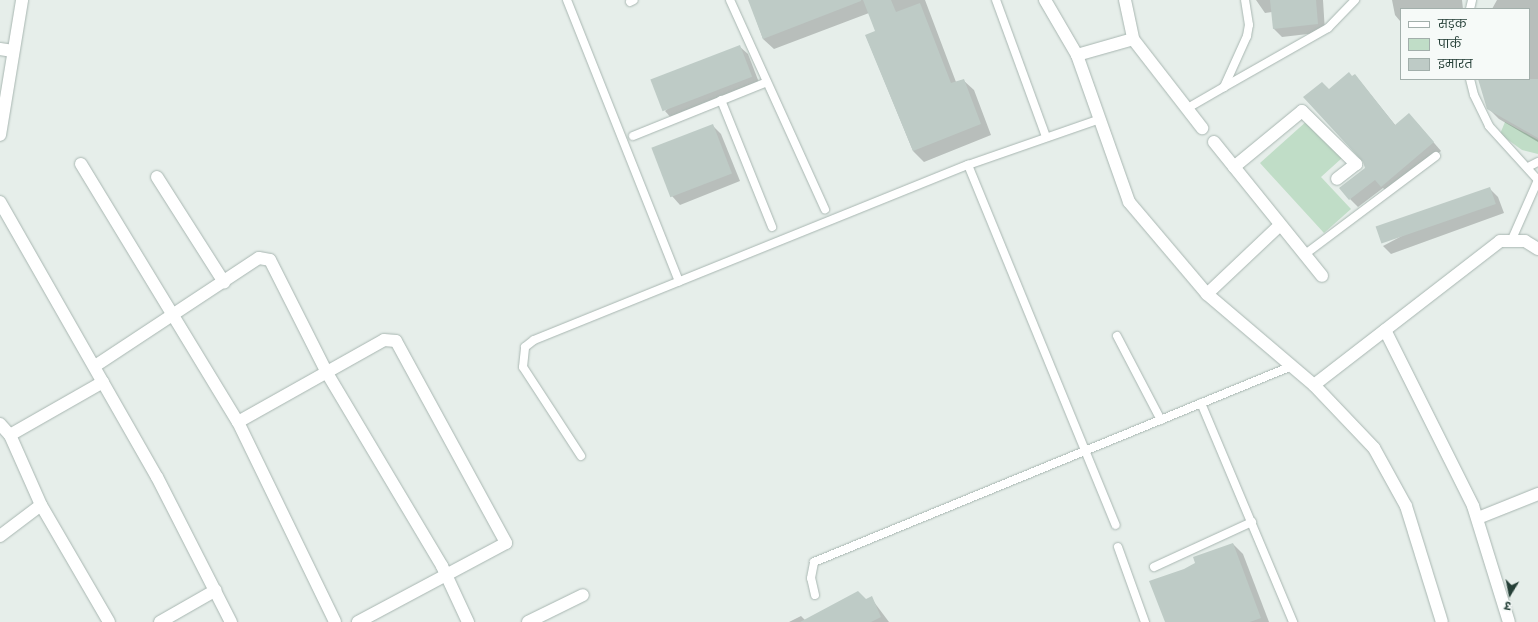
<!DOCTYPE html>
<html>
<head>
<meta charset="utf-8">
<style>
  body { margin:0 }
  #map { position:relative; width:1538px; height:622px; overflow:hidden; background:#e6eeea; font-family:Poppins,"Noto Sans Devanagari",sans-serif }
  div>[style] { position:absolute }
  .green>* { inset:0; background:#c0ddc7 }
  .shadow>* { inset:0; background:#0003 }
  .building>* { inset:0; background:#becbc6; transform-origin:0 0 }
  .roads { filter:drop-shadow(0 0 1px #a8b6b1) drop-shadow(0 0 1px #a8b6b1) }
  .service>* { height:8px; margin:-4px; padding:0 4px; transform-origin:4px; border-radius:4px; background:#fff }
  .minor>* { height:12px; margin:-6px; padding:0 6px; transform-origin:6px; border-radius:6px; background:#fff }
  .secondary>* { height:12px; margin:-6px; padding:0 6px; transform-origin:6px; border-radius:6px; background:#fff }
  span { translate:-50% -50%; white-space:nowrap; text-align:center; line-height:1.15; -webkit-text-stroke:3px #f6faf8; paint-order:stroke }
  .legend { position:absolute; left:1400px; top:8px; width:130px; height:72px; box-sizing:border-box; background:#f6faf8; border:1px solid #a2afab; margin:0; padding:5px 7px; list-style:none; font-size:12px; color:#253f37 }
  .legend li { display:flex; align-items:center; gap:8px; height:20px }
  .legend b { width:20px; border:1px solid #a2afab }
  .north { position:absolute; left:1490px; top:574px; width:40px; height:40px; -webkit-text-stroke:3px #f6faf8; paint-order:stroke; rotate:190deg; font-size:11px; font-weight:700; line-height:16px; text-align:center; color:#253f37 }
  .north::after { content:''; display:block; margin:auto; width:14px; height:18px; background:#253f37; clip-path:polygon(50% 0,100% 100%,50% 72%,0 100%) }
</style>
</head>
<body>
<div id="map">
  <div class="green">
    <div style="clip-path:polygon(1308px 120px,1342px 158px,1321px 177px,1351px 209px,1324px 233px,1260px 163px)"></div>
    <div style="clip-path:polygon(1505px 122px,1538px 140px,1538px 154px,1522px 150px,1500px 134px)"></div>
  </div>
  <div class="shadow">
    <div style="clip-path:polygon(749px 0,925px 0,956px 82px,963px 80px,974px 90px,991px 135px,924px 162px,913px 151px,866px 36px,876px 32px,869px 13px,774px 49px,763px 39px)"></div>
    <div style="clip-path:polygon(1256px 0,1323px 0,1325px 32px,1282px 37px,1274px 29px,1272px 12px,1265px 13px)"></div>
    <div style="clip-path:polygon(1392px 0,1462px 0,1463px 9px,1401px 9px,1400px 21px,1395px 15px)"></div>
    <div style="clip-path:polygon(1497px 0,1538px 0,1538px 142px,1499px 119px,1488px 108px,1480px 79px,1529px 79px,1529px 9px,1492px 9px)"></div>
    <div style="clip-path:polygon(739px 46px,748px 54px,760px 85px,673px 120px,665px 111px)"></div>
    <div style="clip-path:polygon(1355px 75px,1396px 126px,1417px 123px,1441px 151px,1390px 194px,1383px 188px,1358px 207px,1350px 199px,1367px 169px,1329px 90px)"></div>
    <div style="clip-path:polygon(713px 126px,721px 134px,740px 181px,680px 205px,672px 196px)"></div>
    <div style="clip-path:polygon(1490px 189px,1498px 197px,1504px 213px,1391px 254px,1383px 246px)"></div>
    <div style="clip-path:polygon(1233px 544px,1243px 554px,1269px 622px,1166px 622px,1185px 570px)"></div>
    <div style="clip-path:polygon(871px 598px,889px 622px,789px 622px,801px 616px,806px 621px)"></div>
  </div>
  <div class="building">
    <div style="clip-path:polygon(748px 0,861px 0,861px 1px,763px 39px)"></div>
    <div style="clip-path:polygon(863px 0,891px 0,896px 12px,920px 3px,951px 83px,964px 79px,981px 124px,913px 151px,865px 35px,875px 31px)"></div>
    <div style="clip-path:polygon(1270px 0,1316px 0,1318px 24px,1273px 29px)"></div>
    <div style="left:740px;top:45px;width:34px;height:96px;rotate:69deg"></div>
    <div style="clip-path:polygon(1349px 72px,1352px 76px,1355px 74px,1395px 125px,1409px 113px,1434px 142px,1381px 187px,1375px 180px,1349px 200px,1339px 188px,1365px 168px,1363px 162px,1303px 97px,1322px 82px,1329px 89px)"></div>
    <div style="clip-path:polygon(1478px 79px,1538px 79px,1538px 138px,1487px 109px)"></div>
    <div style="left:713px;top:124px;width:53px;height:66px;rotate:69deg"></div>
    <div style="left:1490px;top:187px;width:18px;height:121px;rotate:71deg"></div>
    <div style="clip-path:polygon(1233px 543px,1261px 618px,1250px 622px,1165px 622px,1149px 581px,1184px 569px,1195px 563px,1193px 557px)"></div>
    <div style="clip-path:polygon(858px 591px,866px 599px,872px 596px,881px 617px,871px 622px,800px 622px)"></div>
  </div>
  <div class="roads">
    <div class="service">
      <div style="left:567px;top:0;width:303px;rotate:68.3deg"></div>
      <div style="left:730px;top:0;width:230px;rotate:65.6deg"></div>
      <div style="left:996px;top:0;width:146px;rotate:69.9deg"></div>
      <div style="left:630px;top:2px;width:4px;rotate:-27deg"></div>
      <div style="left:1470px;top:9px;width:9px;rotate:-77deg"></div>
      <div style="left:1470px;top:79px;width:16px;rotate:76deg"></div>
      <div style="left:1474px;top:95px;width:34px;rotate:64deg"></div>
      <div style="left:1489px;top:126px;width:73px;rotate:47.8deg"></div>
      <div style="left:1224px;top:87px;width:120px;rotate:-29.6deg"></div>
      <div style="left:1328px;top:28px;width:39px;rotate:-46deg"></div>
      <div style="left:721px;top:100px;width:137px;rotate:68.1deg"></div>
      <div style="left:1186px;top:109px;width:44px;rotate:-30.1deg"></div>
      <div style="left:1224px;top:87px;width:56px;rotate:-65.7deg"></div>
      <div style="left:1247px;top:36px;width:11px;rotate:-80deg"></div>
      <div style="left:1249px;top:25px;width:25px;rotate:-99deg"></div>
      <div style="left:633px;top:136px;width:144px;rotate:-21.9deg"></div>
      <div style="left:968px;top:165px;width:389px;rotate:67.7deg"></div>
      <div style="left:1528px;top:167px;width:11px;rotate:-27deg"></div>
      <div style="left:1512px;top:239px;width:64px;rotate:-66.2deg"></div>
      <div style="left:1304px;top:255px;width:165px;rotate:-36.9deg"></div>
      <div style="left:1117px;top:336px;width:95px;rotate:62.4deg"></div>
      <div style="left:1201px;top:403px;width:238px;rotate:67.2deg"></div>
      <div style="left:581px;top:456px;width:106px;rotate:-123.1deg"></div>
      <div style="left:523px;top:367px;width:20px;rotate:-84deg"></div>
      <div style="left:525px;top:347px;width:11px;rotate:-38deg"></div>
      <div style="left:534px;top:340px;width:468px;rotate:-22deg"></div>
      <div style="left:968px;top:165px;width:140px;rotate:-19.2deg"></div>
      <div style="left:1118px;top:547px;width:80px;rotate:70.2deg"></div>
      <div style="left:1154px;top:567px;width:108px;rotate:-24.7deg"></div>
      <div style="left:815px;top:595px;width:17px;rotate:-103deg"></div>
      <div style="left:811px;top:578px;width:16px;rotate:-79deg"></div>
      <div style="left:814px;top:562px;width:517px;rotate:-22.3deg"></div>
    </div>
    <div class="minor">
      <div style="left:1125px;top:0;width:40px;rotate:78deg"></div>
      <div style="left:1133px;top:39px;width:113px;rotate:52.2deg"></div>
      <div style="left:0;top:49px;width:13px;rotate:9deg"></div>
      <div style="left:1077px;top:55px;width:58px;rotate:-15.9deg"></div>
      <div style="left:0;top:135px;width:137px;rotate:-80.7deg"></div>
      <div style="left:1214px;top:142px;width:172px;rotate:51.1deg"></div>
      <div style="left:81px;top:164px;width:302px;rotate:58.7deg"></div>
      <div style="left:238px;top:422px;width:222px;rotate:64.1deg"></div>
      <div style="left:1234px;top:167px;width:88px;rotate:-39.5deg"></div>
      <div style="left:1302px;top:111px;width:76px;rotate:44.5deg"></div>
      <div style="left:1356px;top:164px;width:24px;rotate:142deg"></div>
      <div style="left:157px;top:177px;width:125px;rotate:57.5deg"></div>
      <div style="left:0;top:202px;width:317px;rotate:60.3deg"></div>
      <div style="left:157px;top:477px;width:163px;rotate:63deg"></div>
      <div style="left:1207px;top:294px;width:100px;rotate:-43.4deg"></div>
      <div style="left:1385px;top:330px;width:197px;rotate:63.4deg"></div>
      <div style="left:1473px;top:506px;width:121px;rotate:72.8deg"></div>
      <div style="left:95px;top:366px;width:196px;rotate:-33.4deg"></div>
      <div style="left:259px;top:258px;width:11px;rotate:10deg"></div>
      <div style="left:270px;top:260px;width:127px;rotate:63.2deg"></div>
      <div style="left:327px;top:373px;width:225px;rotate:59.2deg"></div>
      <div style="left:442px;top:566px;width:62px;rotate:65.1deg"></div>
      <div style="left:1314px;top:385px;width:235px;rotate:-37.7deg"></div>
      <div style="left:1500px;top:241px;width:25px"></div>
      <div style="left:1525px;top:241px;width:15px;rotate:32deg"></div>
      <div style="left:238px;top:422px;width:167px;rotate:-29.3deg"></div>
      <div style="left:384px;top:340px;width:12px;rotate:5deg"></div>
      <div style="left:396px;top:341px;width:230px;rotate:61.4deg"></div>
      <div style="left:506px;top:543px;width:168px;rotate:151.9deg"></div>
      <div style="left:0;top:424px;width:15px;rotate:48deg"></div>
      <div style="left:10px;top:435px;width:77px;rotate:66.1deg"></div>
      <div style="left:41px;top:505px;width:135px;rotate:59.8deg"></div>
      <div style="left:10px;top:435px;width:107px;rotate:-29.7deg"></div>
      <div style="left:1478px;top:518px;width:65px;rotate:-21.8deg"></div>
      <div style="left:0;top:536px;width:51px;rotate:-37.1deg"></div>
      <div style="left:160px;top:622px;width:64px;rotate:-29.7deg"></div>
      <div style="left:528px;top:622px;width:61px;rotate:-26.1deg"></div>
    </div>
    <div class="secondary">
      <div style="left:1045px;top:0;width:64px;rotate:59.8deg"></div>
      <div style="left:1077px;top:55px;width:156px;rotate:70.5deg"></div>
      <div style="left:1129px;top:202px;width:121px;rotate:49.7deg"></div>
      <div style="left:1207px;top:294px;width:140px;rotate:40.4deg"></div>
      <div style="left:1314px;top:385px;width:87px;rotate:46.4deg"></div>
      <div style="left:1374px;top:448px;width:66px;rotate:61.1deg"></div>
      <div style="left:1406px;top:506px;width:121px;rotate:72.8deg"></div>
    </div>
  </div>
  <ul class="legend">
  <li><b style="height:5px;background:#fff"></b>सड़क</li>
  <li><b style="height:11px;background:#c0ddc7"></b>पार्क</li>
  <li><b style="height:11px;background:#becbc6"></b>इमारत</li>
  </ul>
  <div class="north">उ</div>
</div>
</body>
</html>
